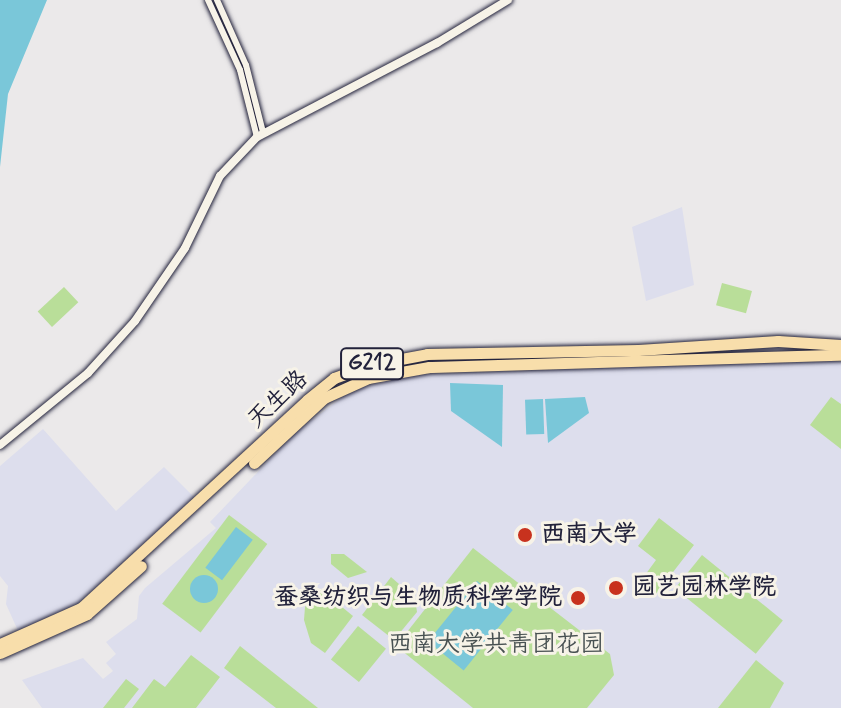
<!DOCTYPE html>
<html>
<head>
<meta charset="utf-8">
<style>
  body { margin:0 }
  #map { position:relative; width:841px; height:708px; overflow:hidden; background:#ebe9ea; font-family:Mynerve,"LXGW WenKai TC",sans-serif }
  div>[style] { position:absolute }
  .built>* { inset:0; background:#dddeed }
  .green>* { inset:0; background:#b9de99; transform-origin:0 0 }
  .water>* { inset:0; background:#7ac7d9; transform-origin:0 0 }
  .round { border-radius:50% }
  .roads { filter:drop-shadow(0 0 2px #22223b) drop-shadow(0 0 2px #22223b) }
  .street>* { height:6px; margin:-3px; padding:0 3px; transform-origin:3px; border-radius:3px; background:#f7f3e8 }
  .secondary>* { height:8px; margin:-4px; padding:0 4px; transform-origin:4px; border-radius:4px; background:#f7f3e8 }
  .highway>* { height:11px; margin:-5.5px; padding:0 5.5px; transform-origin:5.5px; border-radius:5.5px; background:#f8deab }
  .dots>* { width:22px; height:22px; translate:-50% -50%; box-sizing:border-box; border:4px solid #f7f3e8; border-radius:50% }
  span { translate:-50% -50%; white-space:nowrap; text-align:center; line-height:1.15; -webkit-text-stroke:6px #f7f3e8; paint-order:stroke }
  .shield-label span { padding:2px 6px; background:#f7f3e8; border:2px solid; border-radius:6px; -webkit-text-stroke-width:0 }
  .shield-label { font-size:22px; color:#22223b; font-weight:700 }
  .street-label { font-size:24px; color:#22223b }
  .poi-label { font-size:24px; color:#22223b; font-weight:700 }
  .left { translate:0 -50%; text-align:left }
  .right { translate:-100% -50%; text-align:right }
  .park-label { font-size:24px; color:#485152 }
</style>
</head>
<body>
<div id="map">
  <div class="built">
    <div style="clip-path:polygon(682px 207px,694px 285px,646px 301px,632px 227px)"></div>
    <div style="clip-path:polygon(803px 360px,841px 362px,841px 708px,42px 708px,22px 680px,83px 658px,103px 679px,113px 671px,106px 663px,116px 654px,106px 642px,137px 619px,139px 596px,145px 588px,216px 528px,210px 522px,295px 433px,352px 390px,414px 375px)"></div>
    <div style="clip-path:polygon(43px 429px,116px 511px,164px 467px,195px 498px,77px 605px,19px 633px,6px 604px,8px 586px,0 576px,0 466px)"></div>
  </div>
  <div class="green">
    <div style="left:722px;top:283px;width:31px;height:23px;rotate:15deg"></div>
    <div style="left:64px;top:287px;width:21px;height:36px;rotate:47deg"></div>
    <div style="clip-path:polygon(831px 397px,841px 404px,841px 449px,810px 425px)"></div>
    <div style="left:229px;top:515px;width:48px;height:111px;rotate:37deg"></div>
    <div style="clip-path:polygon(659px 518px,694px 545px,656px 594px,640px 582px,656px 560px,638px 546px)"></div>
    <div style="clip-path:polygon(473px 548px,610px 654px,614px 675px,587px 708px,473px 708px,396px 646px)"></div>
    <div style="clip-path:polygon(331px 554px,344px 554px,367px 572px,348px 578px,331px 564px)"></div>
    <div style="left:702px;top:555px;width:104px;height:43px;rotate:39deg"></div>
    <div style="clip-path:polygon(391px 577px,415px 598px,417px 612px,394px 640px,362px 615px)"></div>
    <div style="clip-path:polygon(320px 589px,353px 616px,325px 653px,311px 643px,304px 620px,305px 607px)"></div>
    <div style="left:358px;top:626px;width:36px;height:43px;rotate:39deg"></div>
    <div style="clip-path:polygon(240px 646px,318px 708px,276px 708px,224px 668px)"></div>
    <div style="clip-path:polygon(191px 655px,220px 677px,196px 708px,132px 708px,154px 679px,165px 687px)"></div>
    <div style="clip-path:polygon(756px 660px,784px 683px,770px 708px,718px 708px)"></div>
    <div style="clip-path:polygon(126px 679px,139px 689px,124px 708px,103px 708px)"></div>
  </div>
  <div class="water">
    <div style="clip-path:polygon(0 0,47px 0,8px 94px,0 167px)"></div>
    <div style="clip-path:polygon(450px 383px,503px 385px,502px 447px,451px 411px)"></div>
    <div style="clip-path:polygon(585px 397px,589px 413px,548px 443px,545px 399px)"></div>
    <div style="left:543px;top:399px;width:35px;height:18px;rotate:88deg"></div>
    <div style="left:236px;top:527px;width:21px;height:51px;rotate:37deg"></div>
    <div class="round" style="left:190px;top:575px;width:28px;height:28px"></div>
    <div style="left:477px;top:581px;width:46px;height:78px;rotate:39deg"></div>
  </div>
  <div class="roads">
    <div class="street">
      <div style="left:208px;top:0;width:77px;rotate:65.4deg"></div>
      <div style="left:240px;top:70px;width:69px;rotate:75.8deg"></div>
      <div style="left:217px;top:0;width:71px;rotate:66deg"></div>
      <div style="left:246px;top:65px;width:69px;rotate:75.8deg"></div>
    </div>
    <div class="secondary">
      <div style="left:0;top:445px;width:114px;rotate:-39.3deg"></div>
      <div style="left:88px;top:373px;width:70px;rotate:-47.9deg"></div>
      <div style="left:135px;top:321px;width:88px;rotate:-55.6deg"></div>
      <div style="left:185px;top:248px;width:80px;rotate:-64.1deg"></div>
      <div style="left:220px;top:176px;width:54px;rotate:-46.5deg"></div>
      <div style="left:257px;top:137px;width:203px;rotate:-27.6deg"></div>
      <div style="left:437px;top:43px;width:83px;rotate:-31.2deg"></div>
    </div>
    <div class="highway">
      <div style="left:254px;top:463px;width:96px;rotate:-42.9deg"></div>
      <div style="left:324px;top:398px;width:48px;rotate:-24.4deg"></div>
      <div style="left:368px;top:378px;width:62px;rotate:-10.2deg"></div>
      <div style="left:429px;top:367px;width:412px;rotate:-1.7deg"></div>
      <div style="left:0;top:644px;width:89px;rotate:-24deg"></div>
      <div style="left:81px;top:608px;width:307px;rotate:-42.6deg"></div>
      <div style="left:307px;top:400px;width:35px;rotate:-39deg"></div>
      <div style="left:334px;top:378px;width:37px;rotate:-20deg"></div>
      <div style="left:369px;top:365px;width:59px;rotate:-10.7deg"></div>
      <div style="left:427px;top:354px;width:211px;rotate:-1.1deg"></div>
      <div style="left:638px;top:350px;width:140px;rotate:-3.7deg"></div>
      <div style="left:778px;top:341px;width:63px;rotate:3.6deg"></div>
      <div style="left:0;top:653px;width:95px;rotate:-24.1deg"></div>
      <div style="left:87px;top:614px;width:72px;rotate:-41.6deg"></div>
    </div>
  </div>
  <div class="dots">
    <div style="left:525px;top:535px;background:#c8321e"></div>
    <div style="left:616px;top:588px;background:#c8321e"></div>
    <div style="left:578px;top:598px;background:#c8321e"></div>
  </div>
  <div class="shield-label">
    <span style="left:372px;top:364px">G212</span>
  </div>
  <div class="street-label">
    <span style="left:278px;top:400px;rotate:-43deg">天生路</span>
  </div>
  <div class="poi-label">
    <span class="left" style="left:541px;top:535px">西南大学</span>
    <span class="left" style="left:632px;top:588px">园艺园林学院</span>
    <span class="right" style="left:562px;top:598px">蚕桑纺织与生物质科学学院</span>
  </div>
  <div class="park-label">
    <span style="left:496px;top:645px">西南大学共青团花园</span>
  </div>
</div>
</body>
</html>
